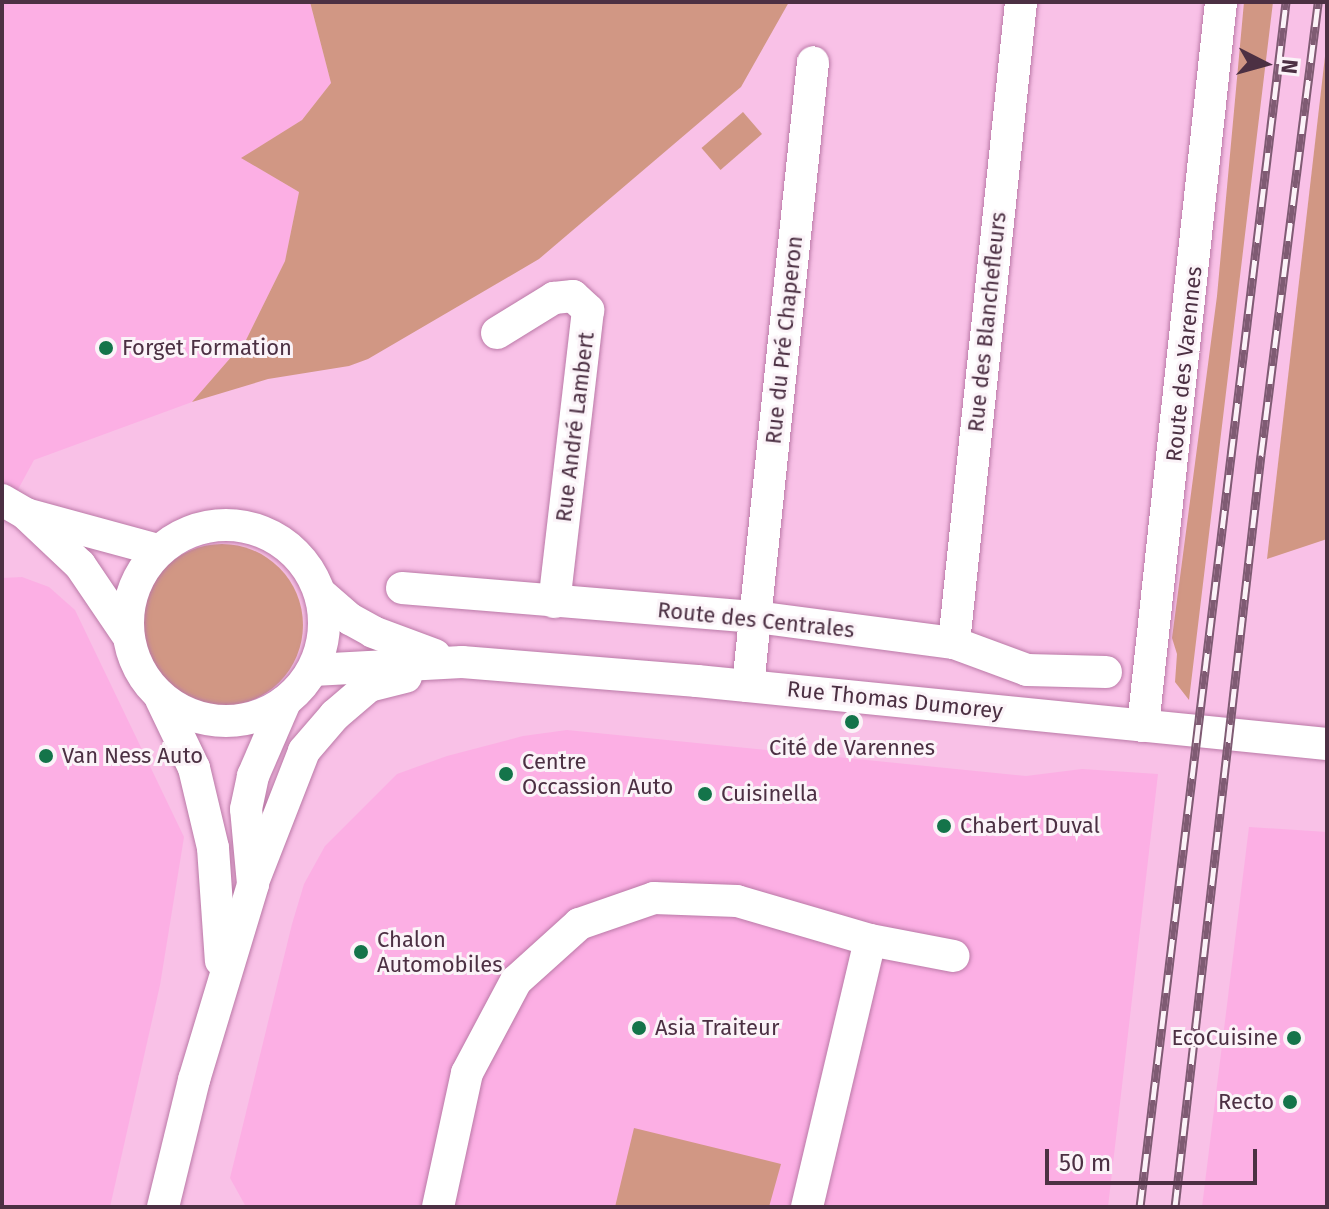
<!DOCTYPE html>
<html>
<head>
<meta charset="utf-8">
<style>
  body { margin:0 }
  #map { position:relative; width:1329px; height:1209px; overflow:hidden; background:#f9c1e7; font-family:"Fira Sans",sans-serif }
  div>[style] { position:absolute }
  .built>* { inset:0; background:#fcafe4 }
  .green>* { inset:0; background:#d19784; transform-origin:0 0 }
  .round { border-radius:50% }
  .roads { filter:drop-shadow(0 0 2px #ba79a7) drop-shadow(0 0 2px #ba79a7) }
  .minor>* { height:32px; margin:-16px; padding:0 16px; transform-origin:16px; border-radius:16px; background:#fff }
  .minor>.ring { margin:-16px; padding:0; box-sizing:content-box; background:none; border:32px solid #fff; border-radius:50% }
  .rail>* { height:9px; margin-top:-4.5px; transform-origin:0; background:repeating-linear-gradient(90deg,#fbf3f8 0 18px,#7f5b73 0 36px); box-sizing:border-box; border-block:2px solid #7f5b73 }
  .dots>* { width:22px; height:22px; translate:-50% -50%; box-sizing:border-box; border:4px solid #fbf3f8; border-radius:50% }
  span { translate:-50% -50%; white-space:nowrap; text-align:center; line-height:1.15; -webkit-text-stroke:6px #fbf3f8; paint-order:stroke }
  .street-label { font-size:22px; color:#4c3043 }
  .poi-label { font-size:22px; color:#4c3043 }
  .left { translate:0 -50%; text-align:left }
  .right { translate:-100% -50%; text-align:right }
  .frame { position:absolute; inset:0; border:4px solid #4c3043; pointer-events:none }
  .north { position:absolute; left:1225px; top:24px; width:80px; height:80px; -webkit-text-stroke:6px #fbf3f8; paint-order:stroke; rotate:96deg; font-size:22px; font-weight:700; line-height:32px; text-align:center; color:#4c3043 }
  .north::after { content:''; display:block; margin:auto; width:28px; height:36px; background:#4c3043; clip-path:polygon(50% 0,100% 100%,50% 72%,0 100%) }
  .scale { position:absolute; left:1045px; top:1149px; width:212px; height:36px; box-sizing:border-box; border:4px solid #4c3043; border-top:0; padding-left:10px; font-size:24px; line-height:28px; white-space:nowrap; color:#4c3043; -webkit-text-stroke:6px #fbf3f8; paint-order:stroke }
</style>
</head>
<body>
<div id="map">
  <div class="built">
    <div style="clip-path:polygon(2px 2px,310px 2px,331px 83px,302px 120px,242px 158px,299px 192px,285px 261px,246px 340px,192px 402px,34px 460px,2px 519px)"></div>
    <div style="clip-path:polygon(22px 577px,49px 587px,75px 610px,184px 837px,160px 985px,110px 1207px,2px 1207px,2px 578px)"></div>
    <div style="clip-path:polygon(567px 730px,1026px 776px,1082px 769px,1158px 774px,1108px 1207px,246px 1207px,230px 1178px,292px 924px,304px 884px,325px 846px,397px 774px,447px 756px,523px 736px)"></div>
    <div style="clip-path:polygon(1249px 827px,1327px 832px,1327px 1207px,1202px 1207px)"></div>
  </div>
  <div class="green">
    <div style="clip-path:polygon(310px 2px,789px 2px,741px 87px,539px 259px,368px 359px,349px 366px,268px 379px,192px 402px,246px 340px,285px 261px,299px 192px,241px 158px,302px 120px,331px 83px)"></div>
    <div style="clip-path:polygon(1244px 2px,1273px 2px,1189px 700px,1175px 682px,1177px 654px,1172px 638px,1217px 296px)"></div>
    <div style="clip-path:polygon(1327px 39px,1327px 539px,1267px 559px)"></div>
    <div style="left:743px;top:112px;width:29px;height:55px;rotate:49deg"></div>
    <div class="round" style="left:141px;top:544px;width:162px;height:162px"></div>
    <div style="clip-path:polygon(634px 1128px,781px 1164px,769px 1207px,615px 1207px)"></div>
  </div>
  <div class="roads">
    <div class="minor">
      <div style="left:497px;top:333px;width:67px;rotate:-31.6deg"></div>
      <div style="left:554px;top:298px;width:19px;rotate:-6deg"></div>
      <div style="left:573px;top:296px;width:21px;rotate:43deg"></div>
      <div style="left:588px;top:310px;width:294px;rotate:96.6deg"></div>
      <div style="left:2px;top:500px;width:28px;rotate:30deg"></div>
      <div style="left:26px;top:514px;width:74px;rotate:43.4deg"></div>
      <div style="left:80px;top:565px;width:82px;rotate:55.9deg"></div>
      <div style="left:29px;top:515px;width:134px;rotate:15.2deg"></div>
      <div class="ring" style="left:128px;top:525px;width:164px;height:164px"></div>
      <div style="left:402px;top:588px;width:355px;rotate:4.7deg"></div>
      <div style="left:756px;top:617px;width:200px;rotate:7.5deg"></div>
      <div style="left:954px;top:643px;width:78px;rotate:20.3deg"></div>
      <div style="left:1027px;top:670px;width:79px;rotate:1.5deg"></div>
      <div style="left:320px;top:593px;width:40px;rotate:41deg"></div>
      <div style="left:350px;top:619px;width:26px;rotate:29deg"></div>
      <div style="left:373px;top:632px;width:66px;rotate:20.4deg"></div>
      <div style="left:954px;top:643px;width:644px;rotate:-84.03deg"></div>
      <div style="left:313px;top:670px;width:149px;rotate:-3.1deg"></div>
      <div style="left:462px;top:662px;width:236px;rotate:4.6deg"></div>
      <div style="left:697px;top:681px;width:633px;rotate:5.71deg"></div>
      <div style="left:748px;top:686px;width:627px;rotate:-84.05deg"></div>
      <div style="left:161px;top:699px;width:76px;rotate:64.4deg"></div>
      <div style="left:194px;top:768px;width:82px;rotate:76.6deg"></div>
      <div style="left:213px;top:848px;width:113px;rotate:86deg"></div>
      <div style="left:1143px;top:726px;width:728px;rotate:-83.85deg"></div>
      <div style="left:255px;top:877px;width:135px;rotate:-68.7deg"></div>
      <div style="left:304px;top:751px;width:48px;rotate:-49.3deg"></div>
      <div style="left:335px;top:715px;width:45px;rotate:-40.5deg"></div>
      <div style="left:369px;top:686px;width:38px;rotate:-14deg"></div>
      <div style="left:163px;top:1207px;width:131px;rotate:-76.3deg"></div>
      <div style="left:194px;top:1080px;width:205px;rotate:-73.2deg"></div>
      <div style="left:253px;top:884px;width:75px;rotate:-95.3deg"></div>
      <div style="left:246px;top:809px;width:34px;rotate:-78deg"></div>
      <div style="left:253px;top:776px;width:81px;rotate:-66.6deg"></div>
      <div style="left:438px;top:1207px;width:137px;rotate:-77.8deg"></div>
      <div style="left:467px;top:1073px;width:104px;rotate:-62deg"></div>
      <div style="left:516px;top:981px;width:85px;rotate:-42.1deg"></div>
      <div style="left:579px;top:924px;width:79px;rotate:-19.1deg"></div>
      <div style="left:654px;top:898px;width:83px;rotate:2.1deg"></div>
      <div style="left:737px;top:901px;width:139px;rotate:16.3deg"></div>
      <div style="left:870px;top:940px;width:85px;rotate:10.9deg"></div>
      <div style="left:807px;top:1207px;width:274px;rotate:-76.7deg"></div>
    </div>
  </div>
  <div class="rail">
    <div style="left:1140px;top:1207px;width:1214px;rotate:-83.09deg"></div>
    <div style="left:1175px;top:1207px;width:757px;rotate:-83.48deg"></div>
    <div style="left:1261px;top:455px;width:457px;rotate:-82.8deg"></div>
  </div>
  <div class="dots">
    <div style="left:106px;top:348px;background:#14744a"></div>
    <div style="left:852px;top:722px;background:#14744a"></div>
    <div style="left:46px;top:756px;background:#14744a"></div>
    <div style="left:506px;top:774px;background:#14744a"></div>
    <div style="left:705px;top:794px;background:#14744a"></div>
    <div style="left:944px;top:826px;background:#14744a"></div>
    <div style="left:361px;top:952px;background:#14744a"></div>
    <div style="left:639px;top:1028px;background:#14744a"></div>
    <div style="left:1294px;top:1038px;background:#14744a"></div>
    <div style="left:1290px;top:1102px;background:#14744a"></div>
  </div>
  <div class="street-label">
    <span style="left:987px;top:322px;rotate:-84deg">Rue des Blanchefleurs</span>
    <span style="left:784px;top:340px;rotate:-84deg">Rue du Pré Chaperon</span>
    <span style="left:1184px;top:364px;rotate:-84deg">Route des Varennes</span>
    <span style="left:575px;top:427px;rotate:-83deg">Rue André Lambert</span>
    <span style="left:756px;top:620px;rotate:6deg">Route des Centrales</span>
    <span style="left:895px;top:700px;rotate:6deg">Rue Thomas Dumorey</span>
  </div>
  <div class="poi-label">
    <span class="left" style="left:122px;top:348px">Forget Formation</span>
    <span style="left:852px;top:748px">Cité de Varennes</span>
    <span class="left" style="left:62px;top:756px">Van Ness Auto</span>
    <span class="left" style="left:522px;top:774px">Centre<br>Occassion Auto</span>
    <span class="left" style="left:721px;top:794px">Cuisinella</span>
    <span class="left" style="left:960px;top:826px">Chabert Duval</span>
    <span class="left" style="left:377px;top:952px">Chalon<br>Automobiles</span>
    <span class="left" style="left:655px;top:1028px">Asia Traiteur</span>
    <span class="right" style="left:1278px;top:1038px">EcoCuisine</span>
    <span class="right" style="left:1274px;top:1102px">Recto</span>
  </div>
  <div class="frame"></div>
  <div class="north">N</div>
  <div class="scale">50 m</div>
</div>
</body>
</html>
